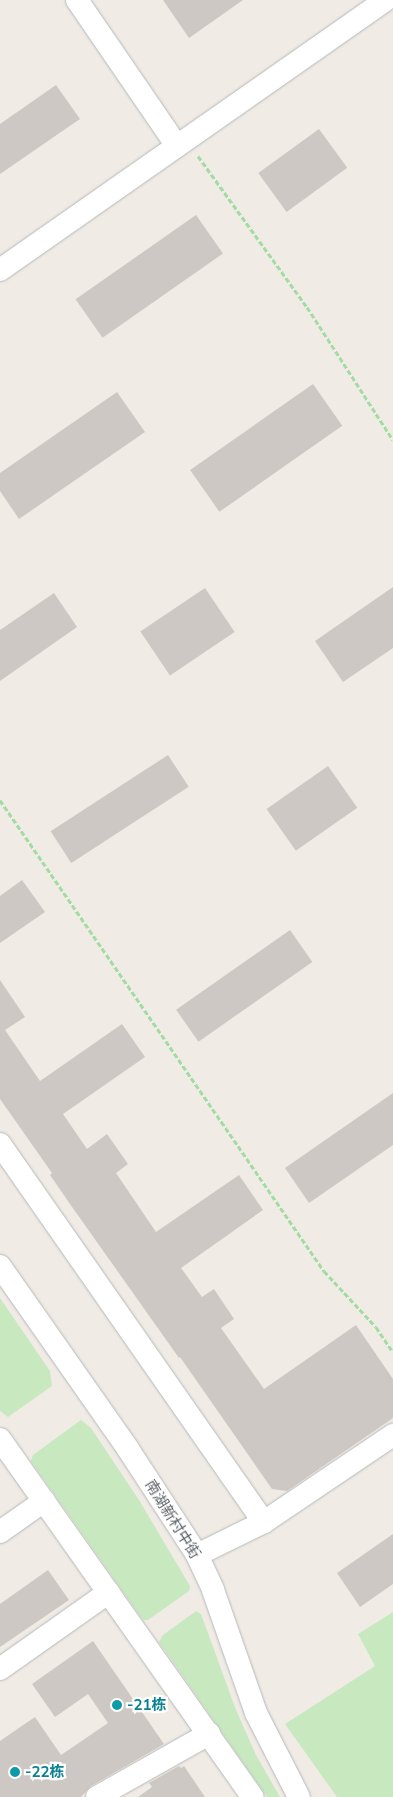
<!DOCTYPE html>
<html>
<head>
<meta charset="utf-8">
<style>
  body { margin:0 }
  #map { position:relative; width:393px; height:1797px; overflow:hidden; background:#f0ebe4; font-family:Mulish,"Noto Sans SC",sans-serif }
  div>[style] { position:absolute }
  .green>* { inset:0; background:#c8e9bf }
  .building>* { inset:0; background:#cdc8c3; transform-origin:0 0 }
  .path>* { height:3px; margin-top:-1.5px; transform-origin:0; background:repeating-linear-gradient(90deg,#a1dca3 0 5px,transparent 0 7.5px) }
  .roads { filter:drop-shadow(0 0 1px #b5b9bc) drop-shadow(0 0 1px #b5b9bc) }
  .minor>* { height:22px; margin:-11px; padding:0 11px; transform-origin:11px; border-radius:11px; background:#fff }
  .dots>* { width:14px; height:14px; translate:-50% -50%; box-sizing:border-box; border:2px solid #fff; border-radius:50% }
  span { translate:-50% -50%; white-space:nowrap; text-align:center; line-height:1.15; -webkit-text-stroke:4.5px #fff; paint-order:stroke }
  .street-label { font-size:15px; color:#5c6366 }
  .culture-label { font-size:15px; color:#0d838f; font-weight:700 }
  .left { translate:0 -50%; text-align:left }
</style>
</head>
<body>
<div id="map">
  <div class="green">
    <div style="clip-path:polygon(0 1298px,50px 1371px,52px 1386px,8px 1417px,0 1411px)"></div>
    <div style="clip-path:polygon(81px 1420px,91px 1428px,139px 1500px,190px 1586px,189px 1591px,148px 1620px,143px 1620px,31px 1461px,33px 1455px)"></div>
    <div style="clip-path:polygon(196px 1611px,201px 1614px,236px 1710px,256px 1755px,280px 1797px,267px 1797px,159px 1642px,163px 1635px)"></div>
    <div style="clip-path:polygon(393px 1612px,393px 1797px,337px 1797px,285px 1724px,375px 1666px,358px 1634px)"></div>
  </div>
  <div class="building">
    <div style="clip-path:polygon(163px 0,243px 0,189px 38px)"></div>
    <div style="clip-path:polygon(56px 85px,80px 119px,0 174px,0 124px)"></div>
    <div style="left:319px;top:129px;width:48px;height:75px;rotate:54deg"></div>
    <div style="left:196px;top:215px;width:47px;height:147px;rotate:55deg"></div>
    <div style="left:313px;top:384px;width:51px;height:150px;rotate:55deg"></div>
    <div style="clip-path:polygon(117px 392px,145px 432px,19px 519px,0 491px,0 473px)"></div>
    <div style="clip-path:polygon(393px 587px,393px 648px,343px 682px,315px 641px)"></div>
    <div style="left:205px;top:588px;width:53px;height:78px;rotate:56deg"></div>
    <div style="clip-path:polygon(54px 593px,77px 627px,0 681px,0 630px)"></div>
    <div style="left:168px;top:755px;width:38px;height:140px;rotate:57deg"></div>
    <div style="left:328px;top:766px;width:51px;height:75px;rotate:55deg"></div>
    <div style="clip-path:polygon(22px 880px,45px 912px,0 943px,0 896px)"></div>
    <div style="left:290px;top:930px;width:39px;height:139px;rotate:55deg"></div>
    <div style="clip-path:polygon(0 980px,25px 1017px,5px 1030px,40px 1081px,122px 1024px,145px 1057px,63px 1114px,87px 1149px,107px 1134px,128px 1164px,116px 1173px,156px 1232px,239px 1175px,263px 1210px,181px 1268px,202px 1297px,214px 1289px,234px 1319px,221px 1328px,264px 1389px,356px 1325px,393px 1379px,393px 1418px,287px 1491px,272px 1489px,180px 1357px,179px 1358px,70px 1204px,50px 1175px,52px 1173px,0 1099px)"></div>
    <div style="clip-path:polygon(393px 1093px,393px 1145px,309px 1203px,285px 1168px)"></div>
    <div style="clip-path:polygon(393px 1534px,393px 1584px,360px 1607px,337px 1573px)"></div>
    <div style="clip-path:polygon(48px 1570px,69px 1600px,0 1647px,0 1604px)"></div>
    <div style="clip-path:polygon(93px 1641px,164px 1744px,91px 1786px,81px 1797px,0 1797px,0 1741px,35px 1717px,61px 1755px,108px 1723px,88px 1694px,55px 1717px,32px 1684px)"></div>
    <div style="clip-path:polygon(179px 1766px,181px 1768px,184px 1766px,205px 1797px,138px 1797px,152px 1787px,149px 1783px)"></div>
  </div>
  <div class="path">
    <div style="left:198px;top:156px;width:186px;rotate:54.2deg"></div>
    <div style="left:307px;top:307px;width:158px;rotate:57.1deg"></div>
    <div style="left:0;top:800px;width:572px;rotate:55.48deg"></div>
    <div style="left:324px;top:1271px;width:76px;rotate:47.1deg"></div>
    <div style="left:376px;top:1327px;width:30px;rotate:56deg"></div>
  </div>
  <div class="roads">
    <div class="minor">
      <div style="left:77px;top:0;width:177px;rotate:55.6deg"></div>
      <div style="left:0;top:270px;width:470px;rotate:-35deg"></div>
      <div style="left:0;top:1144px;width:461px;rotate:55.1deg"></div>
      <div style="left:0;top:1266px;width:223px;rotate:55deg"></div>
      <div style="left:128px;top:1449px;width:126px;rotate:56.9deg"></div>
      <div style="left:197px;top:1555px;width:38px;rotate:65deg"></div>
      <div style="left:213px;top:1590px;width:130px;rotate:70.7deg"></div>
      <div style="left:256px;top:1713px;width:94px;rotate:62.9deg"></div>
      <div style="left:0;top:1439px;width:438px;rotate:54.8deg"></div>
      <div style="left:0;top:1532px;width:54px;rotate:-35.2deg"></div>
      <div style="left:197px;top:1555px;width:75px;rotate:-26.2deg"></div>
      <div style="left:264px;top:1522px;width:156px;rotate:-34deg"></div>
      <div style="left:0;top:1669px;width:133px;rotate:-35.2deg"></div>
      <div style="left:97px;top:1797px;width:129px;rotate:-29.4deg"></div>
    </div>
  </div>
  <div class="dots">
    <div style="left:117px;top:1705px;background:#0f9aa8"></div>
    <div style="left:15px;top:1772px;background:#0f9aa8"></div>
  </div>
  <div class="street-label">
    <span style="left:173px;top:1519px;rotate:58deg">南湖新村中街</span>
  </div>
  <div class="culture-label">
    <span class="left" style="left:127px;top:1705px">-21栋</span>
    <span class="left" style="left:25px;top:1772px">-22栋</span>
  </div>
</div>
</body>
</html>
